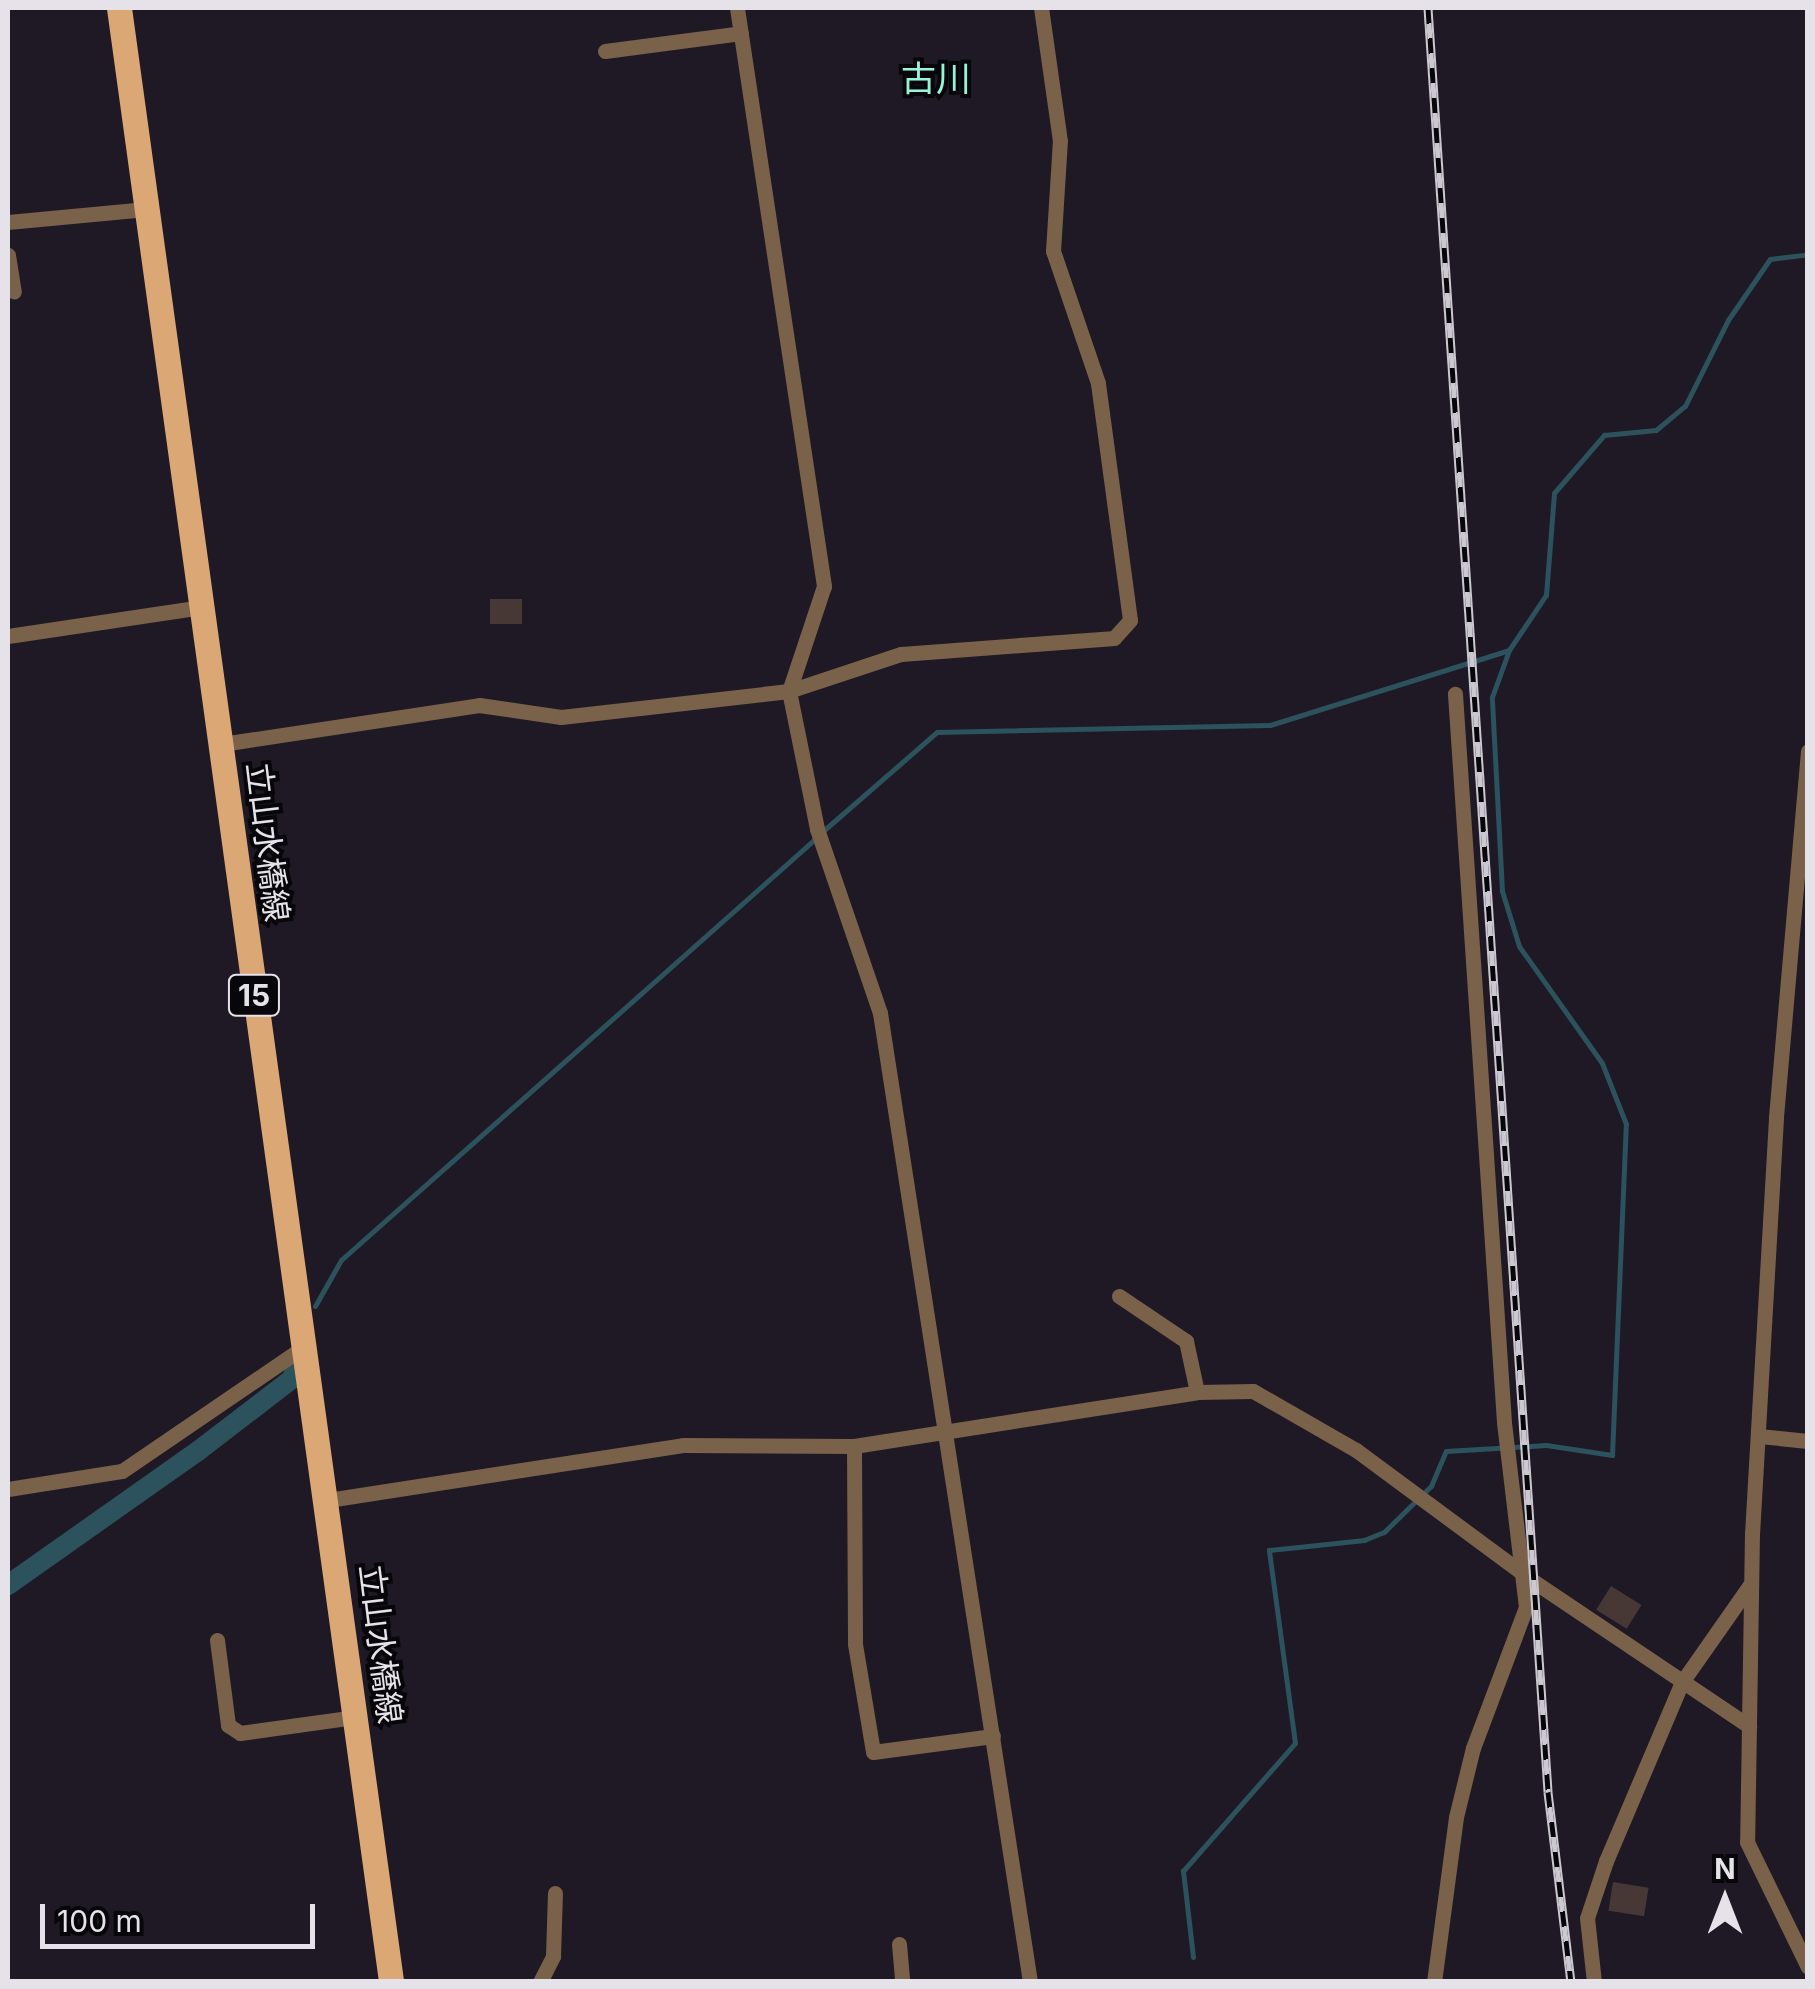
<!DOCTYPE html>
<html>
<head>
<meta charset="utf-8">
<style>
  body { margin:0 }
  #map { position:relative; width:1815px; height:1989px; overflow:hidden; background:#1e1924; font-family:Inter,"Noto Sans JP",sans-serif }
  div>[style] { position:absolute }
  .stream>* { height:5px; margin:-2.5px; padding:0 2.5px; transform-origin:2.5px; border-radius:2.5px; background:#2b525d }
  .canal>* { height:20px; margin:-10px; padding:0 10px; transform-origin:10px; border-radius:10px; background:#2b525d }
  .building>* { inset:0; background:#473735; transform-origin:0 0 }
  .street>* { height:15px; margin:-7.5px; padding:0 7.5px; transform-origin:7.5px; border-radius:7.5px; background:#7a6149 }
  .primary>* { height:25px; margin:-12.5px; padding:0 12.5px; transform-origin:12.5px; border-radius:12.5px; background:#dba774 }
  .rail>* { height:9px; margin-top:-4.5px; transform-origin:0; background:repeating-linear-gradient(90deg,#07060a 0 15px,#ccc8d1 0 30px); box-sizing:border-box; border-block:2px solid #ccc8d1 }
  span { translate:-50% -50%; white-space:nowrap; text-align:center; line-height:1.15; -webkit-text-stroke:8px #07060a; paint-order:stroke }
  .shield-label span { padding:2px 8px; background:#07060a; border:2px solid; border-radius:8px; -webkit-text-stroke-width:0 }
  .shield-label { font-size:30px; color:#e6e2ea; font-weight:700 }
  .street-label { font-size:32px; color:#e6e2ea }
  .neighbourhood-label { font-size:35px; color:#97f4d5 }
  .frame { position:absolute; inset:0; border:10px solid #e6e2ea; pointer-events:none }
  .north { position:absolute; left:1675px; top:1849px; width:100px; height:100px; -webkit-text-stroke:8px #07060a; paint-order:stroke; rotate:0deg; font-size:28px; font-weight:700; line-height:40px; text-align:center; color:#e6e2ea }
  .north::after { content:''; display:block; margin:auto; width:35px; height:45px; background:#e6e2ea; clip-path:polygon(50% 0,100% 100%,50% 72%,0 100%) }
  .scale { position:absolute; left:40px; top:1904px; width:275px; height:45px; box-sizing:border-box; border:5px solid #e6e2ea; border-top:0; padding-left:12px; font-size:30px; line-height:35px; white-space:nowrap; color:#e6e2ea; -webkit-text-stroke:8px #07060a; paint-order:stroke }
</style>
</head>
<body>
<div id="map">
  <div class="stream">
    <div style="left:823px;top:831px;width:151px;rotate:-41deg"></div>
    <div style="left:937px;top:732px;width:333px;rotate:-1.2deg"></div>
    <div style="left:1270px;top:725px;width:250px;rotate:-17.4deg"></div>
    <div style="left:1509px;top:650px;width:66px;rotate:-56.1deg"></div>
    <div style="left:1546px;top:595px;width:102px;rotate:-85.5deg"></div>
    <div style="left:1554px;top:493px;width:77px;rotate:-49.2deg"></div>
    <div style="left:1604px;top:435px;width:52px;rotate:-5.5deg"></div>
    <div style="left:1656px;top:430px;width:38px;rotate:-40deg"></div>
    <div style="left:1685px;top:406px;width:96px;rotate:-63.4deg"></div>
    <div style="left:1728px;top:320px;width:74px;rotate:-55.5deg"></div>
    <div style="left:1770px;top:259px;width:38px;rotate:-7deg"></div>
    <div style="left:315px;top:1306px;width:53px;rotate:-60.5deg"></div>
    <div style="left:341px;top:1260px;width:634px;rotate:-41.61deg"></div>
    <div style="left:1193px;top:1957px;width:87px;rotate:-96.6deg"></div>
    <div style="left:1183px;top:1871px;width:170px;rotate:-48.8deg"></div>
    <div style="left:1295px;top:1743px;width:195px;rotate:-97.7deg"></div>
    <div style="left:1269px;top:1550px;width:96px;rotate:-6deg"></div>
    <div style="left:1364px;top:1540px;width:22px;rotate:-22deg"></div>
    <div style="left:1384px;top:1532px;width:66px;rotate:-44.4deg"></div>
    <div style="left:1431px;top:1486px;width:38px;rotate:-67deg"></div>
    <div style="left:1446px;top:1451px;width:100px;rotate:-3.4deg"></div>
    <div style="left:1546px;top:1445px;width:67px;rotate:8.6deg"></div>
    <div style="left:1612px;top:1455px;width:331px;rotate:-87.6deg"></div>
    <div style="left:1626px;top:1124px;width:66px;rotate:-111.5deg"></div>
    <div style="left:1602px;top:1063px;width:143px;rotate:-125.4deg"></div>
    <div style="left:1519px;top:946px;width:58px;rotate:-107.2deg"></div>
    <div style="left:1502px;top:891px;width:194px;rotate:-93deg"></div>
    <div style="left:1492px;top:697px;width:50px;rotate:-70.1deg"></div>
  </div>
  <div class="canal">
    <div style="left:8px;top:1585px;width:232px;rotate:-35.2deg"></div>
    <div style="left:198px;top:1451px;width:118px;rotate:-37.5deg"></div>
    <div style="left:292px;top:1379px;width:12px;rotate:-70deg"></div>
  </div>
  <div class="building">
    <div style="left:490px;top:599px;width:32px;height:25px"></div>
    <div style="left:1611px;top:1586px;width:36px;height:28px;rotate:32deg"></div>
    <div style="left:1613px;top:1882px;width:36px;height:29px;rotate:9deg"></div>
  </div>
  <div class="street">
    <div style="left:737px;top:8px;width:585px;rotate:81.44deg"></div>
    <div style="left:824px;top:586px;width:111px;rotate:108.4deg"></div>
    <div style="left:789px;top:691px;width:141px;rotate:78.5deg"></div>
    <div style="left:817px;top:829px;width:194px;rotate:71.1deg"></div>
    <div style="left:880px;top:1013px;width:981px;rotate:81.2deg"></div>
    <div style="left:605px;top:51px;width:137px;rotate:-7.5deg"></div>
    <div style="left:8px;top:222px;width:139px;rotate:-5.4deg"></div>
    <div style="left:8px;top:255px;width:37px;rotate:81deg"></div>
    <div style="left:8px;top:636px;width:196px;rotate:-8.5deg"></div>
    <div style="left:222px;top:744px;width:260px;rotate:-8.6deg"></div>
    <div style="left:479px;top:705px;width:83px;rotate:8.3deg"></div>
    <div style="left:561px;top:717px;width:229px;rotate:-6.5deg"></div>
    <div style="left:789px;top:691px;width:118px;rotate:-18.3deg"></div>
    <div style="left:901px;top:654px;width:214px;rotate:-4.3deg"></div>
    <div style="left:1114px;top:638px;width:24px;rotate:-48deg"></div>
    <div style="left:1130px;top:620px;width:239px;rotate:-97.7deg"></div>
    <div style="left:1098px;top:383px;width:139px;rotate:-108.8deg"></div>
    <div style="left:1053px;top:251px;width:110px;rotate:-86.4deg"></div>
    <div style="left:1060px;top:141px;width:134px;rotate:-98.1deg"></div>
    <div style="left:1808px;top:751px;width:368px;rotate:95deg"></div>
    <div style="left:1776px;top:1118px;width:416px;rotate:93.3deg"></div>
    <div style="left:1752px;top:1533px;width:309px;rotate:90.9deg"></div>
    <div style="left:1747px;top:1842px;width:139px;rotate:64deg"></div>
    <div style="left:1119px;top:1296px;width:81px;rotate:33.9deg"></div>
    <div style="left:1186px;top:1341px;width:52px;rotate:77.8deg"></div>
    <div style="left:1759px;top:1436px;width:49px;rotate:5.8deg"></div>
    <div style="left:854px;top:1446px;width:198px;rotate:89.7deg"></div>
    <div style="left:855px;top:1644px;width:109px;rotate:80.5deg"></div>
    <div style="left:873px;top:1752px;width:121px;rotate:-7.6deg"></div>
    <div style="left:8px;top:1489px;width:115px;rotate:-9deg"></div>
    <div style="left:122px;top:1471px;width:220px;rotate:-34.3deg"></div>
    <div style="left:328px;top:1500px;width:359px;rotate:-8.8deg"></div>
    <div style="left:683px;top:1445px;width:171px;rotate:0.3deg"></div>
    <div style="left:854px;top:1446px;width:347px;rotate:-8.9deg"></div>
    <div style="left:1197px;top:1392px;width:56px;rotate:-1deg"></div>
    <div style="left:1253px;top:1391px;width:119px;rotate:29.8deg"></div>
    <div style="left:1356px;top:1450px;width:224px;rotate:36.5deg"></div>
    <div style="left:1536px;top:1583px;width:257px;rotate:33.9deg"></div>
    <div style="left:217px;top:1640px;width:86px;rotate:82.6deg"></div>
    <div style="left:228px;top:1725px;width:14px;rotate:34deg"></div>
    <div style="left:240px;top:1733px;width:117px;rotate:-7.9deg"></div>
    <div style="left:899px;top:1944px;width:38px;rotate:85deg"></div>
    <div style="left:540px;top:1982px;width:29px;rotate:-63deg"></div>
    <div style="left:553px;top:1956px;width:63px;rotate:-88.2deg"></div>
    <div style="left:1434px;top:1982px;width:166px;rotate:-82.4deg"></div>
    <div style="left:1456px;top:1817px;width:71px;rotate:-76.2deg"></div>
    <div style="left:1473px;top:1748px;width:151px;rotate:-69.4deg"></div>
    <div style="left:1526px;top:1607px;width:186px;rotate:-96.8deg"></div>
    <div style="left:1504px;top:1422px;width:730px;rotate:-93.85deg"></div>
    <div style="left:1594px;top:1982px;width:64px;rotate:-96.2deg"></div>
    <div style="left:1587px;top:1918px;width:60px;rotate:-71.6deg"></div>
    <div style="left:1606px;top:1861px;width:194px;rotate:-67deg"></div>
    <div style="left:1682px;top:1682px;width:118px;rotate:-55deg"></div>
  </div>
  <div class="primary">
    <div style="left:119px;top:8px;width:1993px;rotate:82.15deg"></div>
  </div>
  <div class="rail">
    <div style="left:1428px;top:8px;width:1788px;rotate:86.15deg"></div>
    <div style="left:1548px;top:1792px;width:191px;rotate:83.1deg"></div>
  </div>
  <div class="shield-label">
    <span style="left:254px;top:995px">15</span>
  </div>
  <div class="street-label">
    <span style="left:267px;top:842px;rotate:83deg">立山水橋線</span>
    <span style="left:380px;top:1644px;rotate:83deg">立山水橋線</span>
  </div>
  <div class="neighbourhood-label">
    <span style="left:936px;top:78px">古川</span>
  </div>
  <div class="frame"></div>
  <div class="north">N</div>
  <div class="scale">100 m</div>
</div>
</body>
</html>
